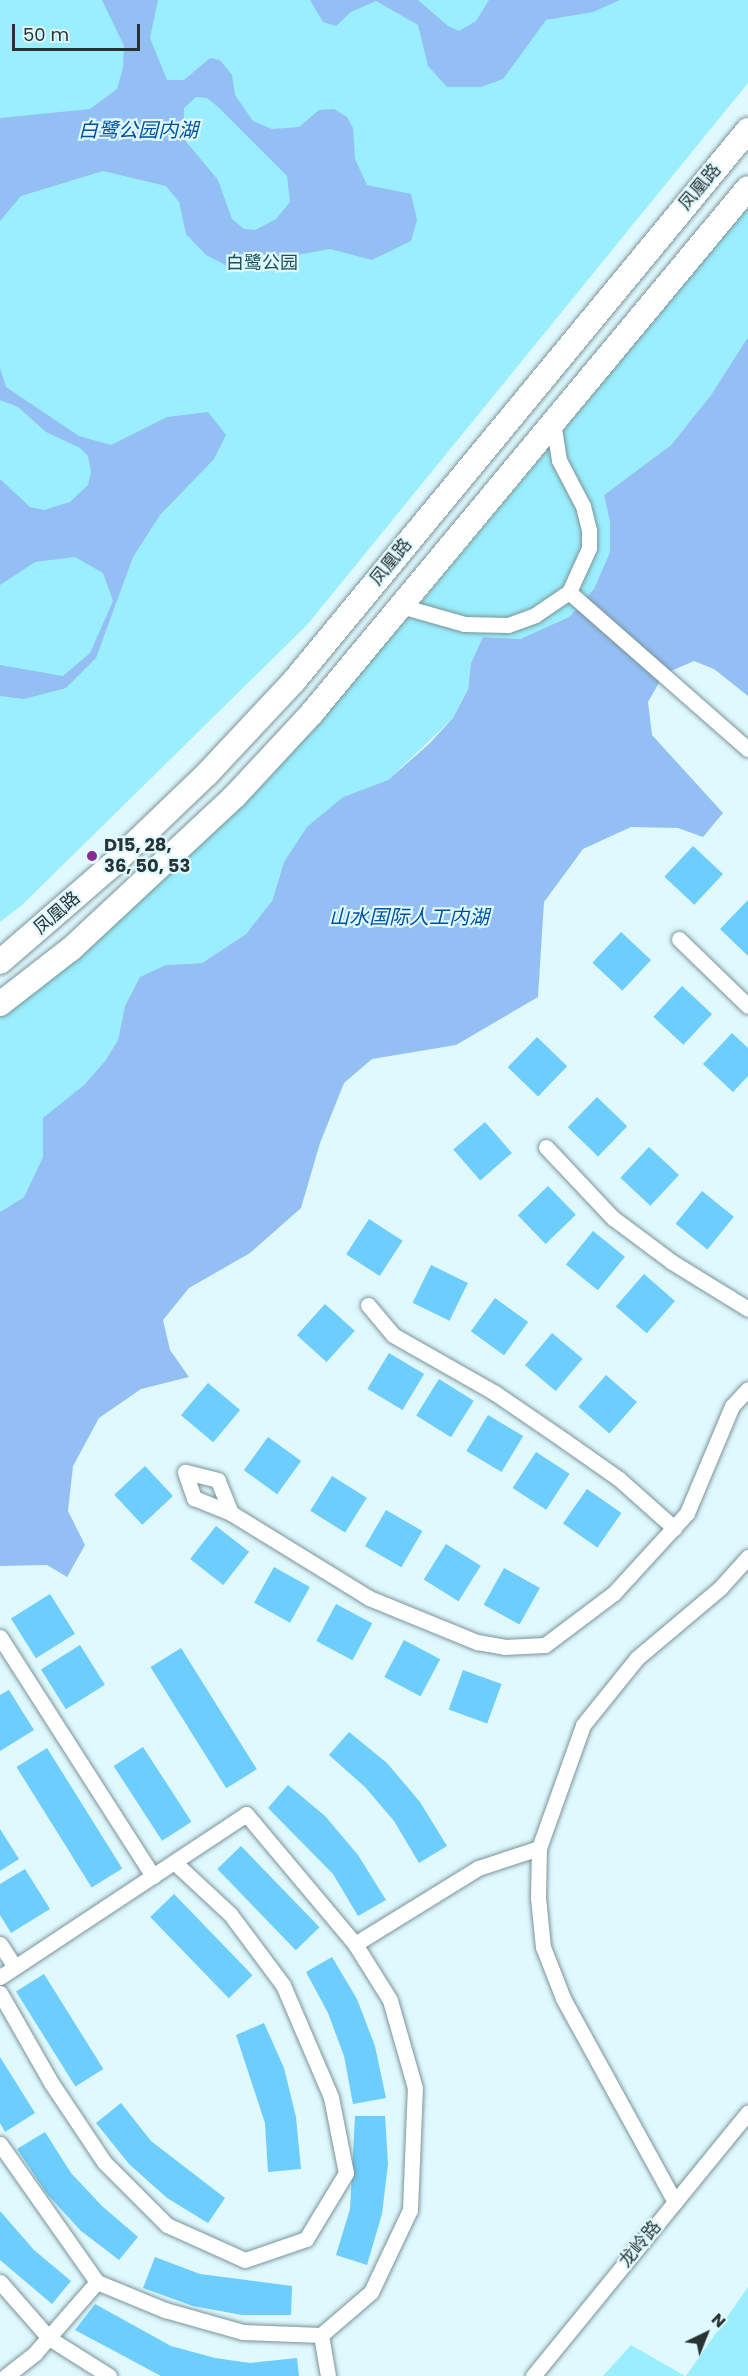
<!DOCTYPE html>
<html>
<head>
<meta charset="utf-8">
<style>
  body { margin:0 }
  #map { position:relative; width:748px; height:2376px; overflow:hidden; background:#dff9fe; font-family:Poppins,"Noto Sans SC",sans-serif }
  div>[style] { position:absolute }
  .green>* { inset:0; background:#9aeefd }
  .water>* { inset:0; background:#94bff5 }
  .building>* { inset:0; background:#6dcdfc; transform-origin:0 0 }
  .roads { filter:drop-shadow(0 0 2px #7b9498) drop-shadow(0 0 2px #7b9498) }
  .minor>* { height:15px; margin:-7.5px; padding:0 7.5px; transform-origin:7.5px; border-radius:7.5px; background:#fff }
  .trunk>* { height:24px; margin:-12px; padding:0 12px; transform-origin:12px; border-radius:12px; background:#fff }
  .dots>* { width:16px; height:16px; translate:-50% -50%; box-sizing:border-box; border:3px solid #dff9fe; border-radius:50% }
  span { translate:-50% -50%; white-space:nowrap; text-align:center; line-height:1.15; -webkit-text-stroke:4.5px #dff9fe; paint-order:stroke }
  .street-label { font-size:18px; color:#283335 }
  .park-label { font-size:18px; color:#1b5059 }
  .poi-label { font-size:18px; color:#283335; font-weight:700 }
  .left { translate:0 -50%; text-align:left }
  .water-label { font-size:20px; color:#0153a0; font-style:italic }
  .north { position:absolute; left:676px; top:2304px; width:60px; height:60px; -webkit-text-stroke:4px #dff9fe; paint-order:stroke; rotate:43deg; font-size:16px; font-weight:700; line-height:24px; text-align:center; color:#283335 }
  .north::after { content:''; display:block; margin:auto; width:21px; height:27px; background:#283335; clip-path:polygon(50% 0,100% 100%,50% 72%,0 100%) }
  .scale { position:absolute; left:12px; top:24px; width:128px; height:27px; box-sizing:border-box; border:3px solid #283335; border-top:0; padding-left:8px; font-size:18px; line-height:21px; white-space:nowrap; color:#283335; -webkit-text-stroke:4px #dff9fe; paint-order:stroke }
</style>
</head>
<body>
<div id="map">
  <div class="green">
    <div style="clip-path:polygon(0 0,748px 0,748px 83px,307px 625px,21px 906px,0 922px)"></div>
    <div style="clip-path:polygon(748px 207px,748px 337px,711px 395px,671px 445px,604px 495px,610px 522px,610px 552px,594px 590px,569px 617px,520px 639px,483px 637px,471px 663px,468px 688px,453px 718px,388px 780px,343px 797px,284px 862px,272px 901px,246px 934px,202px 963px,166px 965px,125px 1006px,118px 1040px,105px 1061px,84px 1085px,44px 1118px,43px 1157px,24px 1197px,0 1212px,0 1017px,74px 959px,320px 718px,414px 611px)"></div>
    <div style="clip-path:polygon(748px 2287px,748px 2376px,686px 2376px)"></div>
    <div style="clip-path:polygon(631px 2345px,685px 2376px,603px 2376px)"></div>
  </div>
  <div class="water">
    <div style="clip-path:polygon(evenodd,102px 0,158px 0,150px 38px,167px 80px,184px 80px,210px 58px,220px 60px,232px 75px,235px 95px,253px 121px,272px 129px,299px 127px,319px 110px,334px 109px,347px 117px,353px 128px,355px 159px,367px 185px,411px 194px,417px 220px,411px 241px,372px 260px,330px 249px,286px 257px,260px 254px,246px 264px,231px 268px,206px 255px,186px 234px,179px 202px,166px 186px,103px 171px,21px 196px,0 221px,0 118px,90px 109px,117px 89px,123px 68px,124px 46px,102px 0,196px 97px,207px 98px,217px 106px,287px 176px,290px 202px,276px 219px,255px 230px,244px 229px,232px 219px,218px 180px,184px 139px,184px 108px,196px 97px)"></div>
    <div style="clip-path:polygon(310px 0,418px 0,448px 26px,459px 31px,476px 21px,489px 0,620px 0,593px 12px,546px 20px,503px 79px,481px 87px,447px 87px,428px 66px,418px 25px,376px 1px,351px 12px,336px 26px,323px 22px)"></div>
    <div style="clip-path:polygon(748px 337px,748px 696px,714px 669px,694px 661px,664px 674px,648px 702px,652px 735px,723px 813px,703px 837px,678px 828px,631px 827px,583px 849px,544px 902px,538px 997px,456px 1045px,372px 1059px,344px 1083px,320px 1143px,301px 1208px,250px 1253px,189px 1288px,163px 1320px,170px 1350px,189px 1377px,141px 1389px,99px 1418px,73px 1466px,68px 1511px,85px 1545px,67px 1577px,47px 1565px,0 1566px,0 1212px,24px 1197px,43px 1157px,43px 1118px,84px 1085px,105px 1061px,118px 1040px,125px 1006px,140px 977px,166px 965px,202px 963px,246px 934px,272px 901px,284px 862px,307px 827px,343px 797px,388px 780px,429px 744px,453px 718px,468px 689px,471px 663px,483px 637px,520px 639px,569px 617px,594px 589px,610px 552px,610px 522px,604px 495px,671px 445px,711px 395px)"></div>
    <div style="clip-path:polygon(0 368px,6px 387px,79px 436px,111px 445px,167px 417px,208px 412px,226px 435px,214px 459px,160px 515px,133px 557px,96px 658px,66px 688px,24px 699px,0 696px,0 665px,63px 676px,90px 653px,113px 601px,103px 573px,75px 557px,35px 562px,0 585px,0 479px,30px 507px,44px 510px,70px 502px,88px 485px,91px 472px,88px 456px,80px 448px,46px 432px,18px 407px,0 400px)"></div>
  </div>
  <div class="building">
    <div style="left:693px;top:846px;width:41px;height:42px;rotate:43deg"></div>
    <div style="clip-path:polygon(748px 900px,748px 956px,720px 929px)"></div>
    <div style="left:621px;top:932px;width:41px;height:42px;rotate:43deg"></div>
    <div style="left:682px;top:986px;width:41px;height:42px;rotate:43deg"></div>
    <div style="clip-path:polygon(732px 1033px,748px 1048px,748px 1076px,733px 1092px,703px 1064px)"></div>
    <div style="left:537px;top:1037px;width:42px;height:42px;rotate:44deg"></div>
    <div style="left:597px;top:1097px;width:42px;height:42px;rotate:44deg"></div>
    <div style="left:485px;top:1122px;width:41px;height:42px;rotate:49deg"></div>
    <div style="left:649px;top:1147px;width:41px;height:42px;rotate:43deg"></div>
    <div style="left:548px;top:1186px;width:40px;height:42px;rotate:46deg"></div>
    <div style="left:702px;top:1191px;width:41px;height:42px;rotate:39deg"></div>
    <div style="left:369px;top:1219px;width:40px;height:42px;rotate:33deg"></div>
    <div style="left:593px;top:1231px;width:41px;height:43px;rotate:39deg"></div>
    <div style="left:431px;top:1265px;width:41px;height:42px;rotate:26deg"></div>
    <div style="left:644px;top:1274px;width:41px;height:43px;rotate:41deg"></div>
    <div style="left:495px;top:1298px;width:41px;height:41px;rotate:36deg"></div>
    <div style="left:325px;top:1304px;width:40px;height:42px;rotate:42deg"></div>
    <div style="left:552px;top:1333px;width:40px;height:42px;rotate:40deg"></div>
    <div style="left:389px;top:1353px;width:41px;height:42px;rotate:31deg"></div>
    <div style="left:606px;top:1375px;width:41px;height:42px;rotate:41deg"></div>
    <div style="left:439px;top:1379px;width:41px;height:43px;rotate:32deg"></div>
    <div style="left:208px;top:1383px;width:42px;height:42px;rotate:40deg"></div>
    <div style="left:488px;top:1415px;width:41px;height:42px;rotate:31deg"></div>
    <div style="left:268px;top:1437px;width:41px;height:41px;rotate:36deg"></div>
    <div style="left:536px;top:1452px;width:40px;height:43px;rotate:33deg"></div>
    <div style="left:145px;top:1466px;width:41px;height:42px;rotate:47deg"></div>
    <div style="left:332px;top:1476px;width:41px;height:41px;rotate:32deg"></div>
    <div style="left:587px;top:1489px;width:42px;height:42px;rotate:35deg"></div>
    <div style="left:386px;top:1510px;width:42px;height:42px;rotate:30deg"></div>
    <div style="left:216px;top:1526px;width:42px;height:42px;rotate:38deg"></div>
    <div style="left:446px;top:1544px;width:41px;height:42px;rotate:32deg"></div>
    <div style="left:274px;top:1567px;width:41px;height:41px;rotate:29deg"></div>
    <div style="left:504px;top:1568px;width:41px;height:42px;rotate:29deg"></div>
    <div style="left:50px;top:1594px;width:47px;height:46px;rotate:58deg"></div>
    <div style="left:336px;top:1604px;width:41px;height:42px;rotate:28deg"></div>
    <div style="left:404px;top:1640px;width:41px;height:42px;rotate:28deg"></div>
    <div style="left:80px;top:1645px;width:47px;height:46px;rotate:58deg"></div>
    <div style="left:181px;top:1648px;width:143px;height:36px;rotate:58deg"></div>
    <div style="left:463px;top:1670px;width:41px;height:42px;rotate:20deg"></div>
    <div style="clip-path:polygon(9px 1690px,34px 1730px,0 1751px,0 1695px)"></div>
    <div style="clip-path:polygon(349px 1732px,387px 1763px,420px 1802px,447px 1846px,419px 1863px,394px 1821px,365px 1787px,329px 1755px)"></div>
    <div style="left:143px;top:1747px;width:89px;height:35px;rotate:57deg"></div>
    <div style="left:47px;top:1748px;width:142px;height:36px;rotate:58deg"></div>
    <div style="clip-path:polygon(288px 1785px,325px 1816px,358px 1855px,386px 1900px,358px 1916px,333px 1874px,268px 1808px)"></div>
    <div style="clip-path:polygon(0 1829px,19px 1859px,0 1871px)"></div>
    <div style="left:241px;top:1846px;width:113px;height:33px;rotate:46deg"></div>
    <div style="clip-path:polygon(25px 1869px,50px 1909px,11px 1933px,0 1915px,0 1884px)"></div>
    <div style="left:174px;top:1894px;width:113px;height:33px;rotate:46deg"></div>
    <div style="clip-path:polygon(332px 1957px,357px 1999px,375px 2046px,386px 2098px,353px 2104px,344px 2056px,328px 2013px,306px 1972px)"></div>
    <div style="left:44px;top:1974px;width:112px;height:33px;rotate:58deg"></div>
    <div style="clip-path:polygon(264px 2023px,284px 2068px,296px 2117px,301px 2169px,268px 2172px,265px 2123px,236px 2035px)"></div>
    <div style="clip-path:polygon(0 2057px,35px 2113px,5px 2132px,0 2123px)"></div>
    <div style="clip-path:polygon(121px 2103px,151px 2141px,225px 2198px,208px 2223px,167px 2198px,129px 2164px,96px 2123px)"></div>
    <div style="clip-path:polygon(355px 2116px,385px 2116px,388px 2164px,382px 2214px,367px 2265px,336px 2255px,350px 2209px)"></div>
    <div style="clip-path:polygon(45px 2132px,71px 2173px,102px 2206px,138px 2237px,119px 2260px,81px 2231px,47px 2194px,17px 2149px)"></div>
    <div style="clip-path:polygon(0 2211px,34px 2250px,71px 2281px,52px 2304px,0 2260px)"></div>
    <div style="clip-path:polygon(155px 2257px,200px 2274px,292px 2286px,291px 2315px,242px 2315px,193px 2306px,143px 2288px)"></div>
    <div style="clip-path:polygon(95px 2304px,171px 2346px,215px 2358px,250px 2363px,297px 2358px,299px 2376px,161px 2376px,75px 2330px)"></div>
  </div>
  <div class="roads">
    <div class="minor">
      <div style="left:569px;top:592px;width:238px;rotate:41.3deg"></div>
      <div style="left:401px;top:606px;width:66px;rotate:15.9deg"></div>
      <div style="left:464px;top:624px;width:44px;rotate:1.3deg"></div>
      <div style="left:508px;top:625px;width:29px;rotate:-20deg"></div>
      <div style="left:535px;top:615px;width:41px;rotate:-34.1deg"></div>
      <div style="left:569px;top:592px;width:48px;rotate:-65.6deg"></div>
      <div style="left:589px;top:548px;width:18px;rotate:-90deg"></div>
      <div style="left:589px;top:530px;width:25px;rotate:-104deg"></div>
      <div style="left:583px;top:506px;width:52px;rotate:-117.6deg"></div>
      <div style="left:559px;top:460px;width:37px;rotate:-99deg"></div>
      <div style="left:679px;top:939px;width:96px;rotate:44.2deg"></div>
      <div style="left:546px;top:1147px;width:98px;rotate:46.7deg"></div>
      <div style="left:613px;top:1218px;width:74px;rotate:36.7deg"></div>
      <div style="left:672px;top:1262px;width:89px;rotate:31.7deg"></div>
      <div style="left:368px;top:1305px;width:39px;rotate:50deg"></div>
      <div style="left:393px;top:1335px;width:117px;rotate:29.6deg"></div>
      <div style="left:495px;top:1393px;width:85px;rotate:34.4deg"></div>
      <div style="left:565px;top:1441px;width:66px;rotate:35.1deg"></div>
      <div style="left:619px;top:1479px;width:74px;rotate:41.7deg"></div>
      <div style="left:231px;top:1513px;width:35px;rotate:-112deg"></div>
      <div style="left:218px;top:1480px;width:34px;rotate:-166deg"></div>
      <div style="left:185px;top:1472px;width:28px;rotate:71deg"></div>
      <div style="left:194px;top:1498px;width:40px;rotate:22deg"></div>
      <div style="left:231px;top:1513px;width:162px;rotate:31.6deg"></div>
      <div style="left:369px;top:1598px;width:117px;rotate:22.2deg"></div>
      <div style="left:477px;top:1642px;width:27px;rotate:10deg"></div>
      <div style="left:504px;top:1647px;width:41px;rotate:-2.8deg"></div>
      <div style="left:545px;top:1645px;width:86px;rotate:-37deg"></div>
      <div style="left:614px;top:1593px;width:108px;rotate:-47.6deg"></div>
      <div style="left:687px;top:1513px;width:116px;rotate:-67.2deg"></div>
      <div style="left:732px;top:1406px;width:23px;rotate:-47deg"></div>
      <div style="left:0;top:1637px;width:284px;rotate:57.4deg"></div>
      <div style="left:0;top:1944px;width:27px;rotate:57deg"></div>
      <div style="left:0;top:1977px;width:295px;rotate:-33.5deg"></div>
      <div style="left:246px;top:1814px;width:170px;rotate:50deg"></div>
      <div style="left:355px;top:1944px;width:145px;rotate:-31.7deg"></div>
      <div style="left:478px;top:1868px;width:64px;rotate:-18.2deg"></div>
      <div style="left:0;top:1993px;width:105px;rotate:60.3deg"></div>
      <div style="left:52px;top:2084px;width:94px;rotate:56.3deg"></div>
      <div style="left:104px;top:2162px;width:89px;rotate:45deg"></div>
      <div style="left:167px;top:2225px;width:85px;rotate:24.2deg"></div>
      <div style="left:245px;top:2260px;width:65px;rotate:-19deg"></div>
      <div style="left:306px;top:2239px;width:77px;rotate:-58.8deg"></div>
      <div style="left:346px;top:2173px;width:77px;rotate:-101.2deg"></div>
      <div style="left:331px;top:2097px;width:122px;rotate:-113.2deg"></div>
      <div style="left:283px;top:1985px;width:89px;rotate:-126.7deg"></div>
      <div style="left:230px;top:1914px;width:76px;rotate:-137.1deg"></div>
      <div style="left:0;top:2144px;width:169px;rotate:54.9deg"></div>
      <div style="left:97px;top:2282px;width:74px;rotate:22.4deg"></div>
      <div style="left:165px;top:2310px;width:81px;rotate:15.8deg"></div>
      <div style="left:243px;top:2332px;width:78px;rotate:2.2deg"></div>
      <div style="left:321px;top:2335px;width:66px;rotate:-40.7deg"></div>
      <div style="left:371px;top:2292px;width:91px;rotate:-64.6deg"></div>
      <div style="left:410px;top:2210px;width:122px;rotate:-87.7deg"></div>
      <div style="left:415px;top:2088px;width:91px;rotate:-105.9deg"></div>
      <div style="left:390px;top:2000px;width:66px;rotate:-122deg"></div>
      <div style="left:675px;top:2202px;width:233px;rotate:-118.8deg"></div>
      <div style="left:563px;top:1998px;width:55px;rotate:-111.4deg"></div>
      <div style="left:543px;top:1947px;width:49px;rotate:-95.8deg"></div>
      <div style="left:538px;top:1898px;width:50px;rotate:-88.9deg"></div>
      <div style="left:539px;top:1848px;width:131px;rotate:-70.3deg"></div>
      <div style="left:583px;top:1725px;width:86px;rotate:-51.1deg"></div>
      <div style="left:637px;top:1658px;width:109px;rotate:-40.1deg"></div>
      <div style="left:720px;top:1588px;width:42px;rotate:-47.9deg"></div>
      <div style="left:0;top:2282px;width:74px;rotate:48.8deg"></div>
      <div style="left:49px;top:2338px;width:71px;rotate:32.3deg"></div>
      <div style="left:321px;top:2335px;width:42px;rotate:80.3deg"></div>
      <div style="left:6px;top:2376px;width:37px;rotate:-38deg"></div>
      <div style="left:35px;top:2353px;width:94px;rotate:-48.9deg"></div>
      <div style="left:533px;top:2376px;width:340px;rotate:-50.8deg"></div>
    </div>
    <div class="trunk">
      <div style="left:0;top:962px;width:148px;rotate:-40.9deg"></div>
      <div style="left:112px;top:865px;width:132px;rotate:-43.8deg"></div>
      <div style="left:207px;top:774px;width:127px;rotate:-46.9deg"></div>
      <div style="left:294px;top:681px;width:714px;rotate:-50.51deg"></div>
      <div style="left:0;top:1004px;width:90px;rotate:-37.8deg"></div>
      <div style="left:71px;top:949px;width:224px;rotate:-43deg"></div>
      <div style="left:235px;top:796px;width:113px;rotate:-47.1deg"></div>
      <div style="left:312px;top:713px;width:682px;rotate:-50.29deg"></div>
    </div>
  </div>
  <div class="dots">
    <div style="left:92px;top:856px;background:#872b97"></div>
  </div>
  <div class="street-label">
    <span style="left:700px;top:187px;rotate:-50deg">凤凰路</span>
    <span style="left:391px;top:562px;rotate:-51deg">凤凰路</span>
    <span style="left:57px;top:913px;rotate:-41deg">凤凰路</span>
    <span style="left:640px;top:2244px;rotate:-50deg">龙岭路</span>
  </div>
  <div class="park-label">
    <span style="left:262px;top:263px">白鹭公园</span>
  </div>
  <div class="poi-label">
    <span class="left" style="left:104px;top:856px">D15, 28,<br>36, 50, 53</span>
  </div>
  <div class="water-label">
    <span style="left:138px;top:130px">白鹭公园内湖</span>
    <span style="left:409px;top:917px">山水国际人工内湖</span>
  </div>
  <div class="north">N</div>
  <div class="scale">50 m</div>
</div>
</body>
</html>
